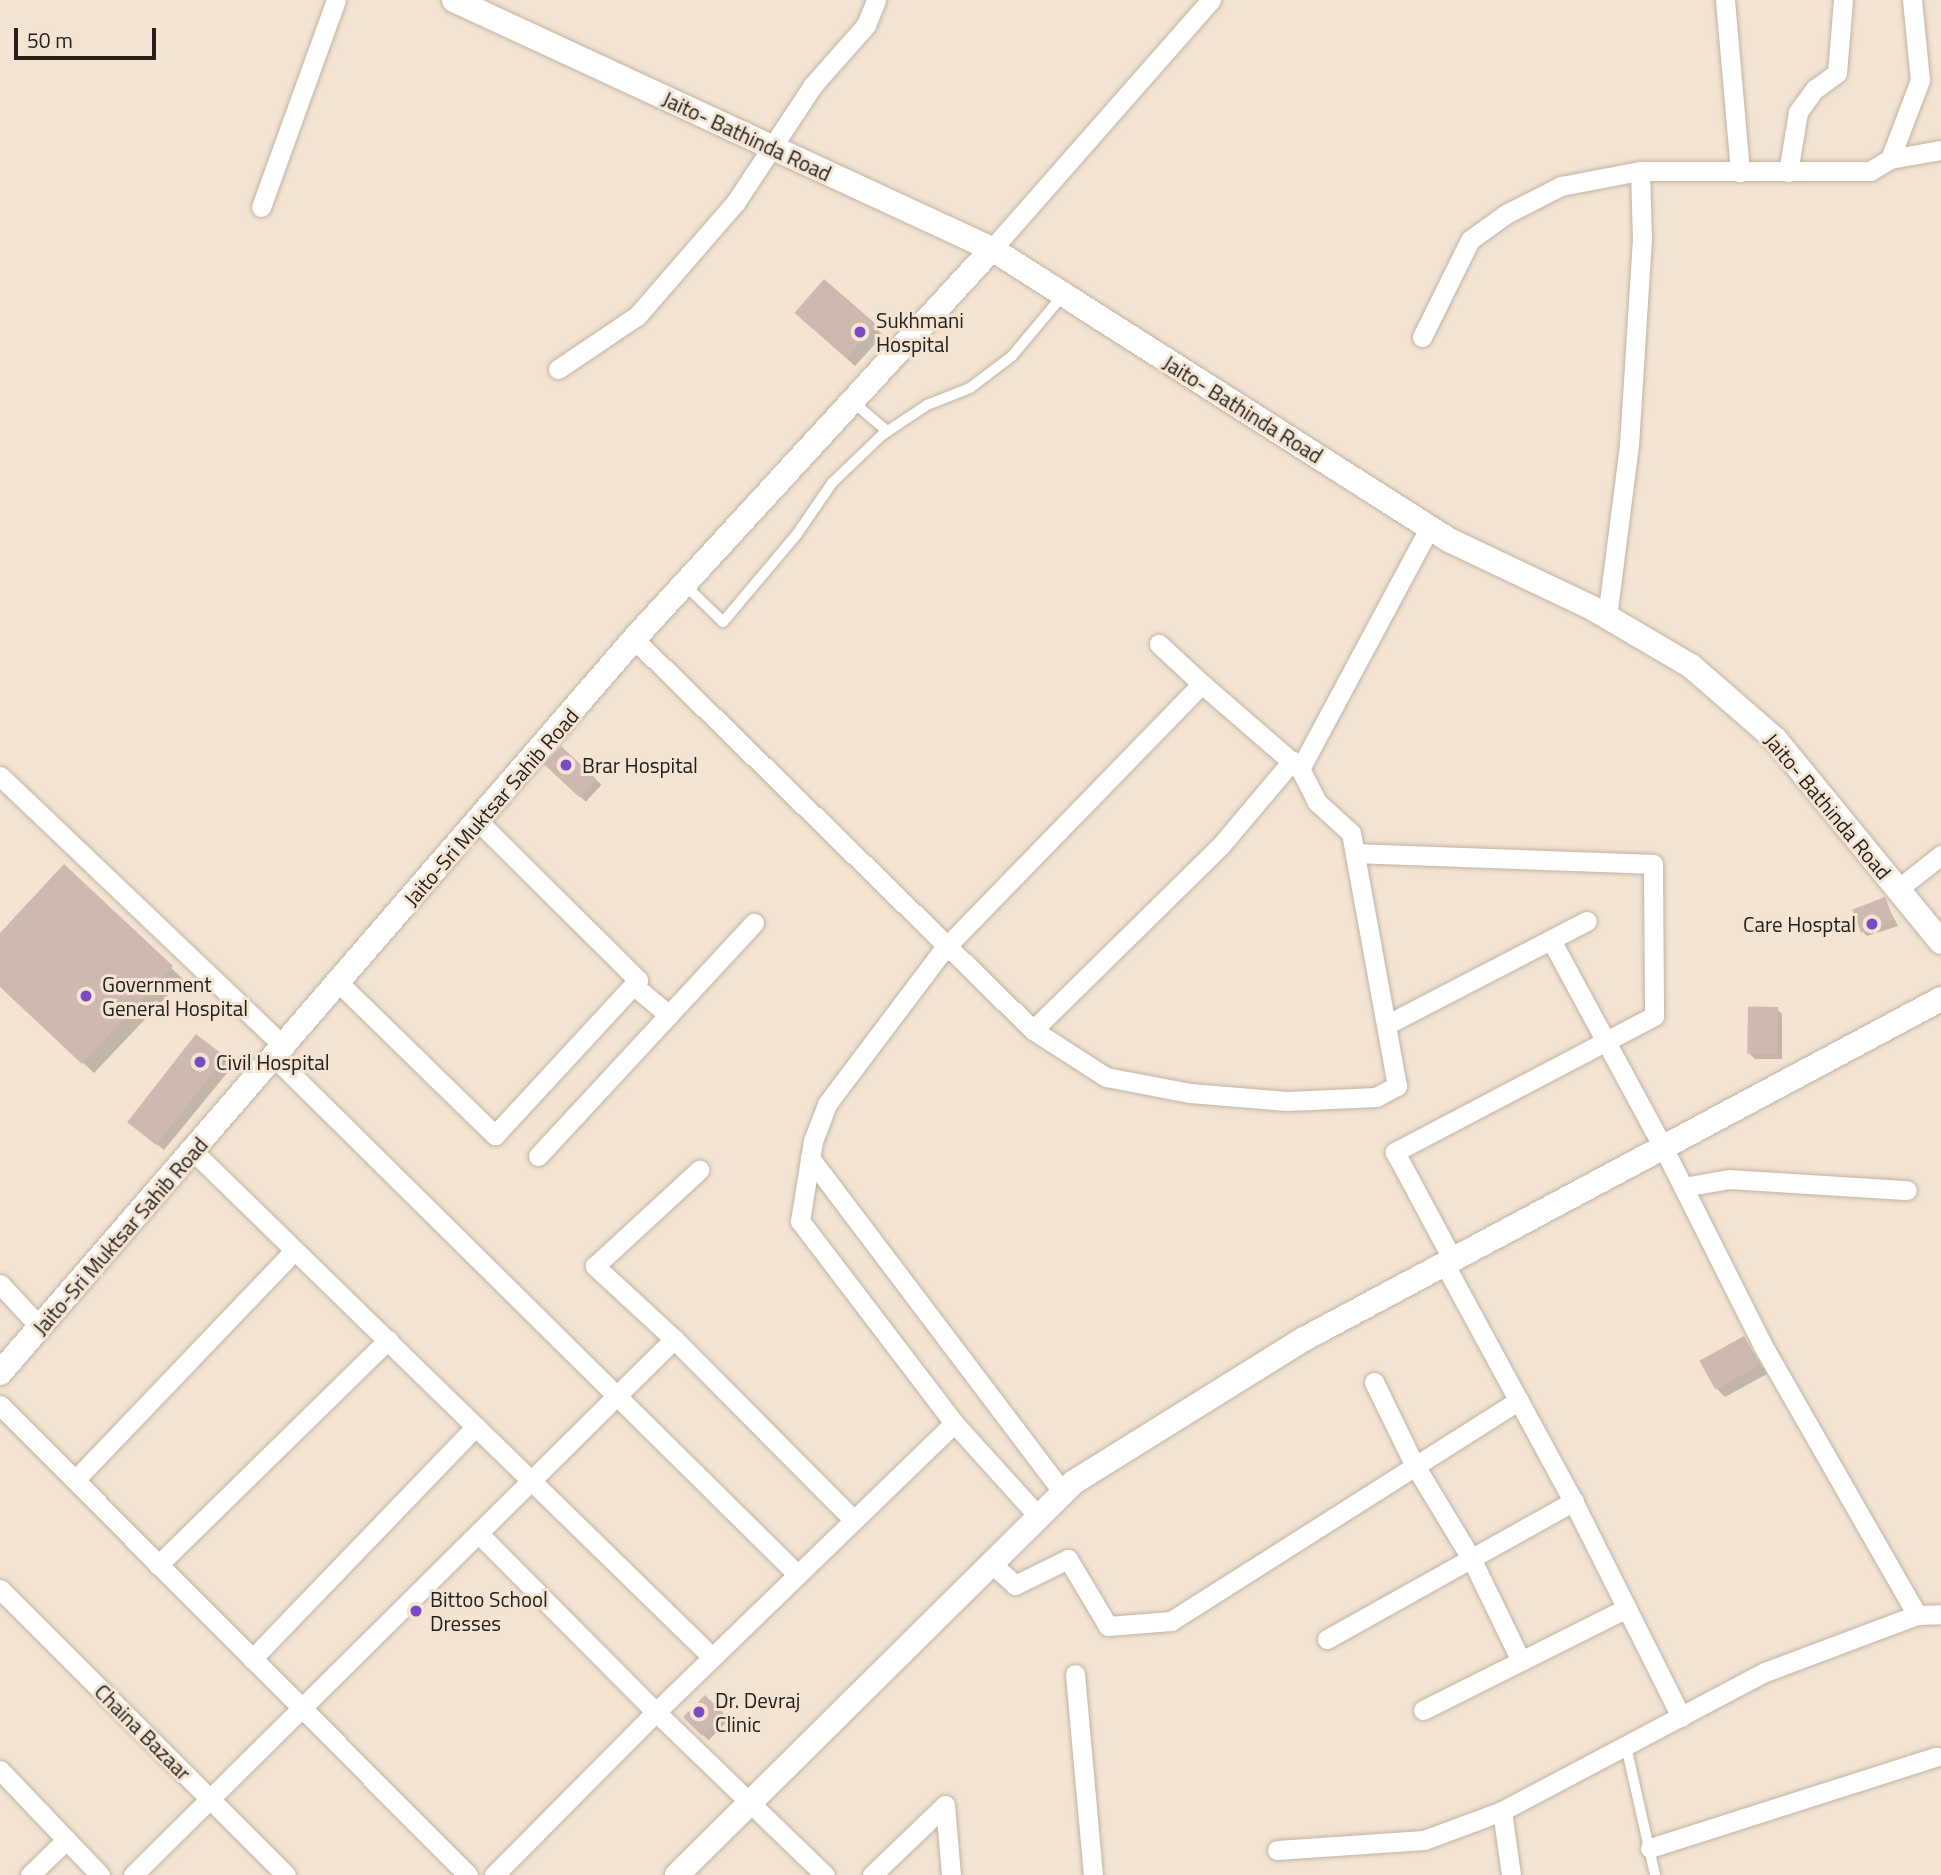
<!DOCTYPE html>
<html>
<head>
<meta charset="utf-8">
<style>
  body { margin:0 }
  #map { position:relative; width:1941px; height:1875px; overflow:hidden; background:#f3e4d3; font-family:"Titillium Web",sans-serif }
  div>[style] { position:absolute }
  .shadow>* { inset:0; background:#0003; transform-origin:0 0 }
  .building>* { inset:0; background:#ceb9b0; transform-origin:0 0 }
  .roads { filter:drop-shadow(0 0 2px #c1b3a3) drop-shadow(0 0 2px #c1b3a3) }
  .service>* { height:10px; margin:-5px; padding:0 5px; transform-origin:5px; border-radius:5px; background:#fff }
  .minor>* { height:19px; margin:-9.5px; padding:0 9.5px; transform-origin:9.5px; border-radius:9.5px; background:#fff }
  .tertiary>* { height:24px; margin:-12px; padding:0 12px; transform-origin:12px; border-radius:12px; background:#fff }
  .dots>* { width:19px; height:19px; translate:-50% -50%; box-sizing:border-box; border:4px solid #f3e4d3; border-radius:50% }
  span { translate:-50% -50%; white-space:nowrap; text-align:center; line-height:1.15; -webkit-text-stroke:6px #f3e4d3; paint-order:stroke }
  .street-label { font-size:21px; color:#25201a }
  .poi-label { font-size:21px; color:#25201a }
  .left { translate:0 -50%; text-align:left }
  .right { translate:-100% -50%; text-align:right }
  .scale { position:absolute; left:14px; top:28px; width:142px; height:32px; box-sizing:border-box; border:4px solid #25201a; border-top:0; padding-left:9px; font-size:21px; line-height:24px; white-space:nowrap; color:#25201a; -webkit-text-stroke:5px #f3e4d3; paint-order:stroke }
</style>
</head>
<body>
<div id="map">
  <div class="shadow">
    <div style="clip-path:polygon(824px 281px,883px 335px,855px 366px,804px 320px)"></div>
    <div style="left:562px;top:748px;width:54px;height:23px;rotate:43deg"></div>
    <div style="clip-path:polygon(65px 867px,183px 979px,94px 1073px,0 985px,0 935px)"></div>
    <div style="clip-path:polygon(1884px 899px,1898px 926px,1867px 936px,1862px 931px)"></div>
    <div style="clip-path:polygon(1777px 1009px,1782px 1014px,1782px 1059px,1755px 1059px,1750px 1054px)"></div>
    <div style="clip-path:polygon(224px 1059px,232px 1067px,164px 1150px,136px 1128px)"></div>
    <div style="clip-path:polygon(1744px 1338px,1767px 1374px,1725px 1397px,1717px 1389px)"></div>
    <div style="left:705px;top:1697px;width:33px;height:28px;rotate:45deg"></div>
  </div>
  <div class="building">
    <div style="left:824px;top:279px;width:69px;height:45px;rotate:41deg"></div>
    <div style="left:561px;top:746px;width:49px;height:25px;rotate:43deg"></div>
    <div style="clip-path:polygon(64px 864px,173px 966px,82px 1064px,0 987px,0 933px)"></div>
    <div style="left:1885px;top:897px;width:25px;height:35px;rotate:69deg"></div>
    <div style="left:1778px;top:1007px;width:47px;height:30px;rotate:91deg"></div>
    <div style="left:196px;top:1034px;width:37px;height:112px;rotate:38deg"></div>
    <div style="left:1744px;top:1336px;width:33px;height:51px;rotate:61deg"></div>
    <div style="left:705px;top:1695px;width:27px;height:31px;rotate:45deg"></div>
  </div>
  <div class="roads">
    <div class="service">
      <div style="left:853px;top:402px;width:45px;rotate:40.5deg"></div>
      <div style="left:685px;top:585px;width:53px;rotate:44.2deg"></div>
      <div style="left:723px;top:622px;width:115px;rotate:-49.9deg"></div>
      <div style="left:797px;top:534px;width:62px;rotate:-55.5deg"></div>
      <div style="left:832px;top:483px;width:69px;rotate:-43.8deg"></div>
      <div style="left:882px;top:435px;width:54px;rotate:-33.7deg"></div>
      <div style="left:927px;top:405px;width:46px;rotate:-21.6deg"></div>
      <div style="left:970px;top:388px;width:53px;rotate:-37.3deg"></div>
      <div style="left:1012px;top:356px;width:80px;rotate:-50.1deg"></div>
      <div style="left:1626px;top:1746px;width:132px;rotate:77.3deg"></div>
    </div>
    <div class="minor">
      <div style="left:1725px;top:0;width:173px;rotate:85deg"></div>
      <div style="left:1890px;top:159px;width:85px;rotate:-69.2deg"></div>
      <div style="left:1920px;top:80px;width:80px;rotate:-95.7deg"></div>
      <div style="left:1788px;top:172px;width:61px;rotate:-80.5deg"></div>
      <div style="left:1798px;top:112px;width:29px;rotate:-54deg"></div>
      <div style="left:1815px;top:89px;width:27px;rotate:-36deg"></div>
      <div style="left:1837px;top:73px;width:73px;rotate:-85.3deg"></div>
      <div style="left:261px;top:207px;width:220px;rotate:-70.1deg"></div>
      <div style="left:992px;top:249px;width:332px;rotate:-48.7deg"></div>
      <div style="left:1422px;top:337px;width:108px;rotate:-63.7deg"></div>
      <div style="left:1470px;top:240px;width:44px;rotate:-35.8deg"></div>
      <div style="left:1506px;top:214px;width:62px;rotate:-27deg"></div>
      <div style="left:1561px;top:186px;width:80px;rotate:-10.8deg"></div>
      <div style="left:558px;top:369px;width:95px;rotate:-33.9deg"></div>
      <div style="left:637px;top:316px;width:150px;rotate:-49.1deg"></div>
      <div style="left:735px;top:203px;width:141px;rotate:-56.5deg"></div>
      <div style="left:813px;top:85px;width:80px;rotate:-48.5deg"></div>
      <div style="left:866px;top:25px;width:27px;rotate:-68deg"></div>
      <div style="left:1607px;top:617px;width:173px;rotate:-82.7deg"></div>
      <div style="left:1629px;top:445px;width:204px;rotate:-86.4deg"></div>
      <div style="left:1642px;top:241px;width:70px;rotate:-91.6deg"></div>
      <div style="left:1640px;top:171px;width:230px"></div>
      <div style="left:1870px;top:171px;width:23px;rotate:-31deg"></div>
      <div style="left:1890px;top:159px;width:52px;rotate:-10deg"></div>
      <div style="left:634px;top:639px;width:559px;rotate:44.42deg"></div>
      <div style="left:1033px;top:1030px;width:265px;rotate:-44.5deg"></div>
      <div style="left:1222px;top:844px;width:109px;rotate:-49.9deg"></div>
      <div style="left:1202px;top:684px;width:130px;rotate:40.9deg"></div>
      <div style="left:1300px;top:769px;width:275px;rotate:-61.8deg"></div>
      <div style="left:0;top:776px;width:393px;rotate:43.6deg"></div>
      <div style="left:1355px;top:853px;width:298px;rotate:2.1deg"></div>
      <div style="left:1653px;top:864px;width:152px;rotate:89.6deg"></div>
      <div style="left:1654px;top:1016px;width:293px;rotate:152.3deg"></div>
      <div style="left:1395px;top:1152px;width:123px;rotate:61.8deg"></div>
      <div style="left:1898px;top:889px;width:55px;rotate:-38.3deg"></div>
      <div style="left:1551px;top:940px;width:238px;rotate:61.6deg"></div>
      <div style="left:1664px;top:1149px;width:220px;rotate:63.3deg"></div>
      <div style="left:1763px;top:1346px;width:310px;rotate:60.2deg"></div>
      <div style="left:339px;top:983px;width:218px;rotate:44.3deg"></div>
      <div style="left:495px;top:1135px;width:211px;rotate:-47.3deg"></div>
      <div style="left:638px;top:980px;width:226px;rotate:-135.2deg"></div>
      <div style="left:633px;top:985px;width:47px;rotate:39.8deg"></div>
      <div style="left:1386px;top:1025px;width:226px;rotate:-27.4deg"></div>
      <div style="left:1033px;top:1030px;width:87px;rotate:32.8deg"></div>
      <div style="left:1106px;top:1077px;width:86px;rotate:10.8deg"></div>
      <div style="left:1190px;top:1093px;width:97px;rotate:4.7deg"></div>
      <div style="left:1287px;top:1101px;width:89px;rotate:-2.6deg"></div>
      <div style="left:1376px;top:1097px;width:24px;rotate:-28deg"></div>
      <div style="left:1397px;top:1086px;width:257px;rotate:-100.3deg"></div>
      <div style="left:1351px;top:833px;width:46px;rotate:-137.6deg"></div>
      <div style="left:1317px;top:802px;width:37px;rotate:-117deg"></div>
      <div style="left:275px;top:1058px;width:735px;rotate:44.67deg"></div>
      <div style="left:194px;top:1152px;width:723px;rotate:44.27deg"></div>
      <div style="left:538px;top:1156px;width:318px;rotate:-47.2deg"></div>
      <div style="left:810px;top:1158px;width:420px;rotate:52.9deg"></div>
      <div style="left:1683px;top:1187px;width:48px;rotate:-9.7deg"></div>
      <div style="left:1730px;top:1179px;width:177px;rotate:3.6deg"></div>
      <div style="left:1445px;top:1265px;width:264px;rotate:61.5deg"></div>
      <div style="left:1571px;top:1497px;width:246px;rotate:63.4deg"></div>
      <div style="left:0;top:1284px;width:59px;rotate:47.1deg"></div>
      <div style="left:674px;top:1339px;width:255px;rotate:45.2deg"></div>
      <div style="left:1374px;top:1382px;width:91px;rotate:64deg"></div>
      <div style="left:1414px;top:1464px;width:110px;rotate:58.8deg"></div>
      <div style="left:1471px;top:1558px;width:114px;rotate:64.1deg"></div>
      <div style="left:0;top:1405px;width:663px;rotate:45.12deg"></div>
      <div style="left:954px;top:1423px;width:254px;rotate:-127.3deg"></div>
      <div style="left:800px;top:1221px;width:81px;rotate:-80.8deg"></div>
      <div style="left:813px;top:1141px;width:40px;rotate:-69deg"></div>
      <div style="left:827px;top:1104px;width:194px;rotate:-53deg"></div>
      <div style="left:944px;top:949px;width:370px;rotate:-45.8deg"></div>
      <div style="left:1202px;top:684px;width:59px;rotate:-137.1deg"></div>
      <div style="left:75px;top:1480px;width:318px;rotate:-46.3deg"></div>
      <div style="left:479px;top:1534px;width:251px;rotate:45.2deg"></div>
      <div style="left:656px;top:1712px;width:415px;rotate:-44.1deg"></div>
      <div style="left:954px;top:1423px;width:127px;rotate:47.9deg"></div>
      <div style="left:992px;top:1564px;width:31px;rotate:42deg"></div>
      <div style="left:1015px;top:1585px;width:59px;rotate:-26.1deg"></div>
      <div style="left:1068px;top:1559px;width:78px;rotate:59.2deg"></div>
      <div style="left:1108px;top:1626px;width:63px;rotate:-4.5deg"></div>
      <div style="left:1171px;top:1621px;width:412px;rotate:-32.4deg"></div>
      <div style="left:158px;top:1565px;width:322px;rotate:-44.4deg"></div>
      <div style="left:0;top:1589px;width:404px;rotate:45deg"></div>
      <div style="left:1327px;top:1639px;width:283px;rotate:-29.2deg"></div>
      <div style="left:252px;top:1659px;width:323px;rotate:-46.1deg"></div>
      <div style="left:1075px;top:1674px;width:202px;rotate:84.9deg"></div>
      <div style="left:1423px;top:1710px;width:228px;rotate:-26.6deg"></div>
      <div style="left:0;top:1770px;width:145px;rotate:46.4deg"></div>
      <div style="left:945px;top:1805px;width:70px;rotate:85.1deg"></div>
      <div style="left:1502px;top:1811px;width:65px;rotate:82deg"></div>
      <div style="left:1650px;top:1848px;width:300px;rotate:-17.7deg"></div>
      <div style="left:1277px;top:1850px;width:147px;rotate:-3.9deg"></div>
      <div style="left:1424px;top:1840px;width:83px;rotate:-20.4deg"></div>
      <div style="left:1502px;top:1811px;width:297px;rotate:-27.9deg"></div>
      <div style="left:1765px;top:1672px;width:162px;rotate:-20.6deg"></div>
      <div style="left:1917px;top:1615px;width:24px;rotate:-2deg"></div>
      <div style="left:30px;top:1875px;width:50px;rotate:-44.2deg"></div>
      <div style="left:133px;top:1875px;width:762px;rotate:-44.73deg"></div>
      <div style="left:674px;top:1339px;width:108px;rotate:-137.3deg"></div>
      <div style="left:595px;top:1266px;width:142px;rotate:-42.7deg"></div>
      <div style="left:494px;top:1875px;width:230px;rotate:-45.2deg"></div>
      <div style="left:656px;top:1712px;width:235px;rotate:44deg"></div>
      <div style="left:872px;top:1875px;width:101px;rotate:-43.8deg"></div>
    </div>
    <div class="tertiary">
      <div style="left:454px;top:0;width:593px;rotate:24.84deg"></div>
      <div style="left:992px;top:249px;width:542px;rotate:32.49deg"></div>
      <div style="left:1449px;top:540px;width:158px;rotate:25.4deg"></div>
      <div style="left:1592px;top:608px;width:115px;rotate:30.4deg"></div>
      <div style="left:1691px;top:666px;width:111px;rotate:41deg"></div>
      <div style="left:1775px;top:739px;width:262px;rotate:50.7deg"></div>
      <div style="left:0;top:1373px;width:970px;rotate:-49.18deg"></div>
      <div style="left:634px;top:639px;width:529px;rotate:-47.45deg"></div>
      <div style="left:677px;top:1875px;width:559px;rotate:-44.71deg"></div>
      <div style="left:1074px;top:1482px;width:271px;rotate:-31.9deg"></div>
      <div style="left:1304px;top:1339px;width:722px;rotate:-28.09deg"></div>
    </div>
  </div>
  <div class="dots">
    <div style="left:860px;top:332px;background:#794ac2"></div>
    <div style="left:566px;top:765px;background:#794ac2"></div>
    <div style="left:1872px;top:924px;background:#794ac2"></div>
    <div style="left:86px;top:996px;background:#794ac2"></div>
    <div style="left:200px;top:1062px;background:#794ac2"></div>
    <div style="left:416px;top:1611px;background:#794ac2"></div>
    <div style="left:699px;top:1712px;background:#794ac2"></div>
  </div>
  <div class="street-label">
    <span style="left:747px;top:136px;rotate:25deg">Jaito- Bathinda Road</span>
    <span style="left:1243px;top:409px;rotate:32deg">Jaito- Bathinda Road</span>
    <span style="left:1828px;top:806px;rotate:50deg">Jaito- Bathinda Road</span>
    <span style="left:491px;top:807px;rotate:-49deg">Jaito-Sri Muktsar Sahib Road</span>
    <span style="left:120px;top:1236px;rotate:-49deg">Jaito-Sri Muktsar Sahib Road</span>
    <span style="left:143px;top:1732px;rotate:45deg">Chaina Bazaar</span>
  </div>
  <div class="poi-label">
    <span class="left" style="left:876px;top:332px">Sukhmani<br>Hospital</span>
    <span class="left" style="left:582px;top:765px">Brar Hospital</span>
    <span class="right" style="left:1856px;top:924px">Care Hosptal</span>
    <span class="left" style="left:102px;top:996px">Government<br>General Hospital</span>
    <span class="left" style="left:216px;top:1062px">Civil Hospital</span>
    <span class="left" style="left:430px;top:1611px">Bittoo School<br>Dresses</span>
    <span class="left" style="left:715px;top:1712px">Dr. Devraj<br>Clinic</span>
  </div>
  <div class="scale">50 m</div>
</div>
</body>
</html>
